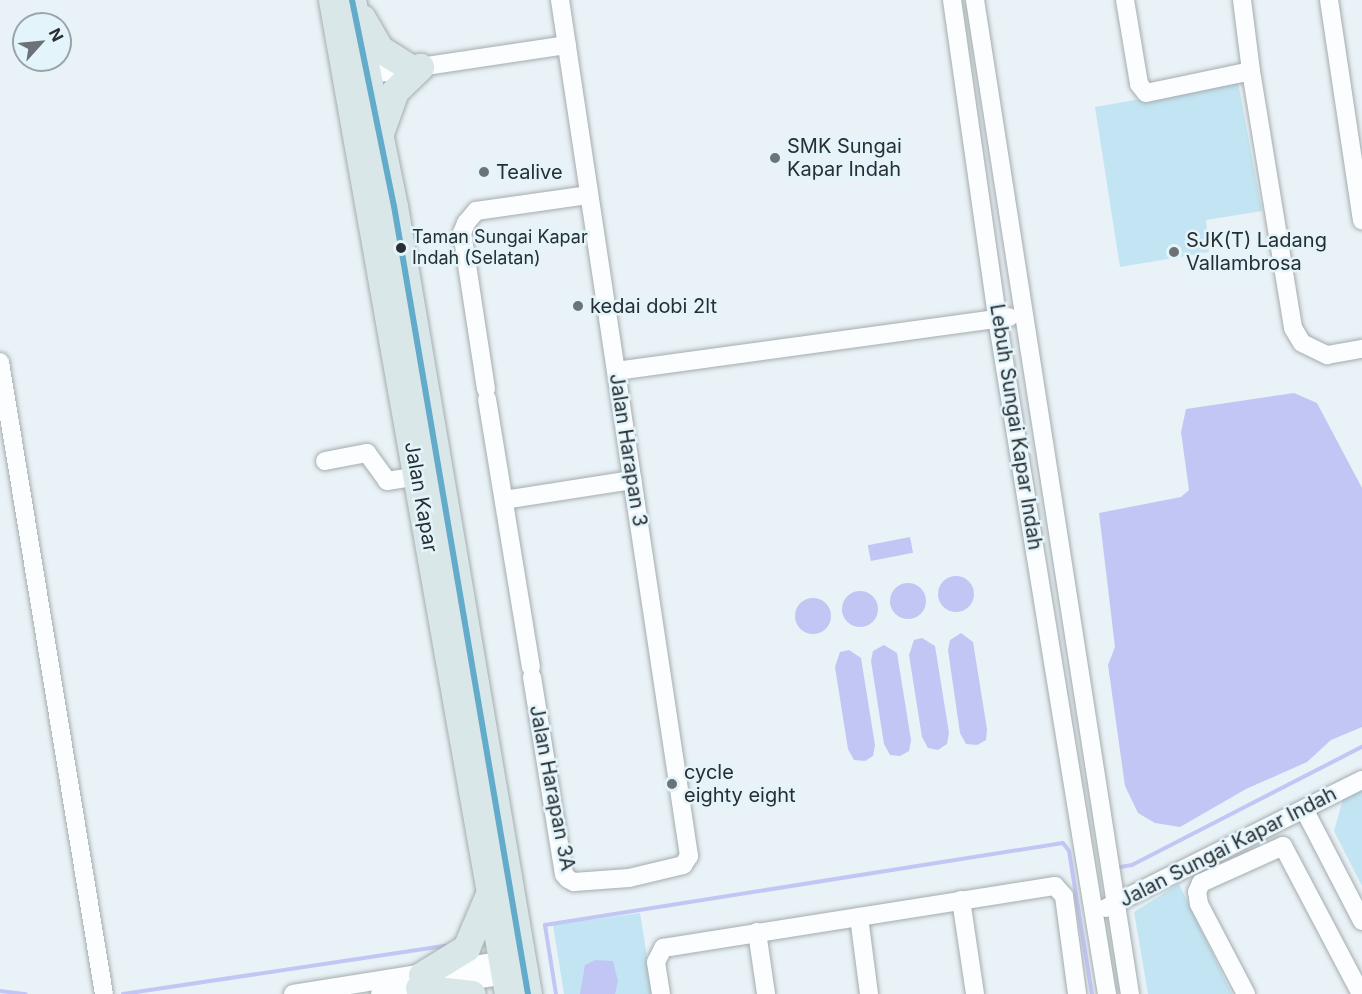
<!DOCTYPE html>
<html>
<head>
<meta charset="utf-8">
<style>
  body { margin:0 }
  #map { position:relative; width:1362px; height:994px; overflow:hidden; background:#e9f2f6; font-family:Inter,sans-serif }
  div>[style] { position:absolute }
  .green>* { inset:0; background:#c3e4f2 }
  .water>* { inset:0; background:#c2c6f5; transform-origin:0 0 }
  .round { border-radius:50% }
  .stream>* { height:4px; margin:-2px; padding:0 2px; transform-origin:2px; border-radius:2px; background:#c2c6f5 }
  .roads { filter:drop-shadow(0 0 2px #a5acae) drop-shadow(0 0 2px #a5acae) }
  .minor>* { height:18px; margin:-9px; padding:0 9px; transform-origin:9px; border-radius:9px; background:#fcfdfe }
  .highway>* { height:27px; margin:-13.5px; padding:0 13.5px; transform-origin:13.5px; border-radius:13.5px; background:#dae7e8 }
  .bus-1>* { height:6px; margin:-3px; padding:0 3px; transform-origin:3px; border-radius:3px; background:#62abcb }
  .dots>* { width:16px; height:16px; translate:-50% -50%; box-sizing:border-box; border:3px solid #e4f4fb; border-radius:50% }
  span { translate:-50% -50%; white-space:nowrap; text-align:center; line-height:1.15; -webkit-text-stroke:5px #e4f4fb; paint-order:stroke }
  .bus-label { font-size:18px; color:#282e31 }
  .left { translate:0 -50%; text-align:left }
  .poi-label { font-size:20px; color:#282e31 }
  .street-label { font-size:20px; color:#282e31 }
  .north { position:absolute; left:12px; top:12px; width:60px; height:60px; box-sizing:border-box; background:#e4f4fb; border:2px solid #99a5aa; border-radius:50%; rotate:63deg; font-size:16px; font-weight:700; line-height:24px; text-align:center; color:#282e31 }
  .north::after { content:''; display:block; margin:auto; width:21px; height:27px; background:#6c7376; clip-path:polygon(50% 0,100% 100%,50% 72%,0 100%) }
</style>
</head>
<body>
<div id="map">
  <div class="green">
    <div style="clip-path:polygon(1238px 82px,1262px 211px,1206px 220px,1209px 252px,1120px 267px,1095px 107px)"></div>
    <div style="clip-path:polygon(1362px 790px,1362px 886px,1334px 831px,1343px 799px)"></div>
    <div style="clip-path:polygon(1179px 884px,1232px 994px,1148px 994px,1134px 912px)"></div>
    <div style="clip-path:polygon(640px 913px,653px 994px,564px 994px,553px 925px)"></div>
  </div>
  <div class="water">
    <div style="clip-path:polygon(1294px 393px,1317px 403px,1362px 488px,1362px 727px,1331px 740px,1307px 762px,1246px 789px,1180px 827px,1155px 823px,1138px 813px,1125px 786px,1108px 665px,1115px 647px,1099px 513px,1181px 497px,1189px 490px,1181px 432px,1186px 409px)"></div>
    <div style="left:910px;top:537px;width:16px;height:43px;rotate:79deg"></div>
    <div class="round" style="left:938px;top:576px;width:36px;height:36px"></div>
    <div class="round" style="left:890px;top:583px;width:36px;height:36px"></div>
    <div class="round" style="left:842px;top:591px;width:36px;height:36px"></div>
    <div class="round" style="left:795px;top:598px;width:36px;height:36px"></div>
    <div style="clip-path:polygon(961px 633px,973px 642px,987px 729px,986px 740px,977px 745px,966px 744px,960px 733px,948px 650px,950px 640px)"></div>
    <div style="clip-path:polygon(922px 638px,935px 646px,949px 733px,947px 744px,938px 750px,928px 748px,922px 737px,909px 655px,914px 640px)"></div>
    <div style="clip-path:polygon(884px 645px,897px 653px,911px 740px,909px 751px,900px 756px,890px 755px,884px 744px,871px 661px,873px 651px)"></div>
    <div style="clip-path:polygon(849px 650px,861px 658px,875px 745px,873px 756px,865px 761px,854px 760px,848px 749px,835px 667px,840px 652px)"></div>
    <div style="clip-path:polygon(595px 960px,613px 961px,618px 981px,615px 994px,580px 994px,585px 965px)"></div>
  </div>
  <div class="stream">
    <div style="left:1115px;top:868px;width:17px;rotate:-10deg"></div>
    <div style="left:1132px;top:865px;width:259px;rotate:-27.2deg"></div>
    <div style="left:0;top:991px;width:26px;rotate:7deg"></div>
    <div style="left:123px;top:994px;width:326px;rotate:-8.5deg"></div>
    <div style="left:556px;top:994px;width:70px;rotate:-99.1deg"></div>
    <div style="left:545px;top:925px;width:524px;rotate:-9deg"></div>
    <div style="left:1063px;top:843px;width:10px;rotate:53deg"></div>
    <div style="left:1069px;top:851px;width:145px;rotate:80.9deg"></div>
  </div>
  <div class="roads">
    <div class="minor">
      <div style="left:952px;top:0;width:321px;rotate:81.9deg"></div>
      <div style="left:997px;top:318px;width:685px;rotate:80.76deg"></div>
      <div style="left:975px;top:0;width:1006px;rotate:81.14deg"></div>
      <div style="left:1125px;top:0;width:85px;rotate:80.5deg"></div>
      <div style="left:1139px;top:84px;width:11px;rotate:52deg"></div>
      <div style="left:1146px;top:93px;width:107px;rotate:-11.8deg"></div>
      <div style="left:1251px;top:71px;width:72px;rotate:-97.2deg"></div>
      <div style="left:1329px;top:0;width:223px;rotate:81.5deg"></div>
      <div style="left:1251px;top:71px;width:260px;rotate:80.7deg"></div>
      <div style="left:1293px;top:328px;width:17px;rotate:59deg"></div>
      <div style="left:1302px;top:343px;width:28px;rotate:26deg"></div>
      <div style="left:1327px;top:355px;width:36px;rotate:-10deg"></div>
      <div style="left:366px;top:75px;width:203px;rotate:-8.5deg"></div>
      <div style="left:0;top:362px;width:640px;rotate:80.66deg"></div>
      <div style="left:616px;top:371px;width:397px;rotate:-7.8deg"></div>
      <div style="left:486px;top:389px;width:158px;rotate:-98.7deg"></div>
      <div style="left:462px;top:233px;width:11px;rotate:-68deg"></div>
      <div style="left:466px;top:223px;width:16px;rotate:-50deg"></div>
      <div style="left:476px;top:211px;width:114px;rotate:-8.1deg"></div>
      <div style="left:487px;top:399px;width:272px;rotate:80.7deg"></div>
      <div style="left:325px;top:461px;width:43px;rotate:-10.8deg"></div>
      <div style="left:367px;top:453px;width:34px;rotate:54deg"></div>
      <div style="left:387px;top:481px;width:30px;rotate:-9deg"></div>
      <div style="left:504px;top:500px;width:130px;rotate:-8.9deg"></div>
      <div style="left:532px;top:677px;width:200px;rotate:80.8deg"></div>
      <div style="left:564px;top:874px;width:6px;rotate:51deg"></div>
      <div style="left:568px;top:879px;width:7px;rotate:27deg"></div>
      <div style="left:574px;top:882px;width:55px;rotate:-4.2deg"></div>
      <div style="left:629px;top:878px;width:56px;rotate:-13.5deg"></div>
      <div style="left:683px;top:865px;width:11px;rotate:-56deg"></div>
      <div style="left:689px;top:856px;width:866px;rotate:-98.57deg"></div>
      <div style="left:1304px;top:809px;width:126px;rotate:62.6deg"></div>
      <div style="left:961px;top:900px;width:95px;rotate:81.5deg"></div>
      <div style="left:1106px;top:908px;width:286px;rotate:-26.6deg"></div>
      <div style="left:859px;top:917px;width:78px;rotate:82.6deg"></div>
      <div style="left:757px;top:932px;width:63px;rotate:81.7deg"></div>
      <div style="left:293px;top:994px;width:222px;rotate:-9.1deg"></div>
      <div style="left:380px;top:994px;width:135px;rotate:-8.5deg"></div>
      <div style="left:661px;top:994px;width:32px;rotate:-99deg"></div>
      <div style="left:656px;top:962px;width:16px;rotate:-63deg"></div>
      <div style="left:663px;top:948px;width:397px;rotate:-9deg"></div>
      <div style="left:1055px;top:886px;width:13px;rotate:48deg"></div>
      <div style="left:1064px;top:896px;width:99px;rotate:82.4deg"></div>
      <div style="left:1246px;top:994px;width:102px;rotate:-117.6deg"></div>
      <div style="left:1199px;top:904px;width:12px;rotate:-99deg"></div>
      <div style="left:1197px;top:892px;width:10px;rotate:-66deg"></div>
      <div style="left:1201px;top:883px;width:90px;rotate:-24.3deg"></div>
      <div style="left:1283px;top:846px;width:167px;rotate:62.2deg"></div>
    </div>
    <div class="highway">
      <div style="left:332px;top:0;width:1009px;rotate:79.96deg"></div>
      <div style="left:352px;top:0;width:210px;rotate:78.5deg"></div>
      <div style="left:394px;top:206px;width:799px;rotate:80.35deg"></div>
      <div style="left:362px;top:18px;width:36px;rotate:60deg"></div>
      <div style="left:380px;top:49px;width:36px;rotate:32deg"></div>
      <div style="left:380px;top:133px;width:45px;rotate:-70.3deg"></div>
      <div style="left:395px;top:91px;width:35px;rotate:-44deg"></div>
      <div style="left:422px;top:975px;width:52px;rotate:-31.5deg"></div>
      <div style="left:466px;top:948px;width:61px;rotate:-66.8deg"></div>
      <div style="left:419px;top:988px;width:53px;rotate:6.5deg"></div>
    </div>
  </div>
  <div class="bus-1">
    <div style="left:352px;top:0;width:210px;rotate:78.5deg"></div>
    <div style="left:394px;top:206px;width:799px;rotate:80.35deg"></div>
  </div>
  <div class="dots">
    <div style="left:775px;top:158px;background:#6c7376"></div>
    <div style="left:484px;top:172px;background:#6c7376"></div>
    <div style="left:401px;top:248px;background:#282e31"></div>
    <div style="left:1174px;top:252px;background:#6c7376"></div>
    <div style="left:578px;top:306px;background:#6c7376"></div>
    <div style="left:672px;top:784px;background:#6c7376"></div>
  </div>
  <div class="bus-label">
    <span class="left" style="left:412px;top:248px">Taman Sungai Kapar<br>Indah (Selatan)</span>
  </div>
  <div class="poi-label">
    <span class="left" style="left:787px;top:158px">SMK Sungai<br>Kapar Indah</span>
    <span class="left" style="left:496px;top:172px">Tealive</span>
    <span class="left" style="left:1186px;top:252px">SJK(T) Ladang<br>Vallambrosa</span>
    <span class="left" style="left:590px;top:306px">kedai dobi 2lt</span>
    <span class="left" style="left:684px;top:784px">cycle<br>eighty eight</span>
  </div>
  <div class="street-label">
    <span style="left:1016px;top:427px;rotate:81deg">Lebuh Sungai Kapar Indah</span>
    <span style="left:628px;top:450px;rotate:81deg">Jalan Harapan 3</span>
    <span style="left:421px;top:497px;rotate:80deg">Jalan Kapar</span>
    <span style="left:552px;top:788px;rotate:79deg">Jalan Harapan 3A</span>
    <span style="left:1228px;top:847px;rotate:-27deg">Jalan Sungai Kapar Indah</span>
  </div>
  <div class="north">N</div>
</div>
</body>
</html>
